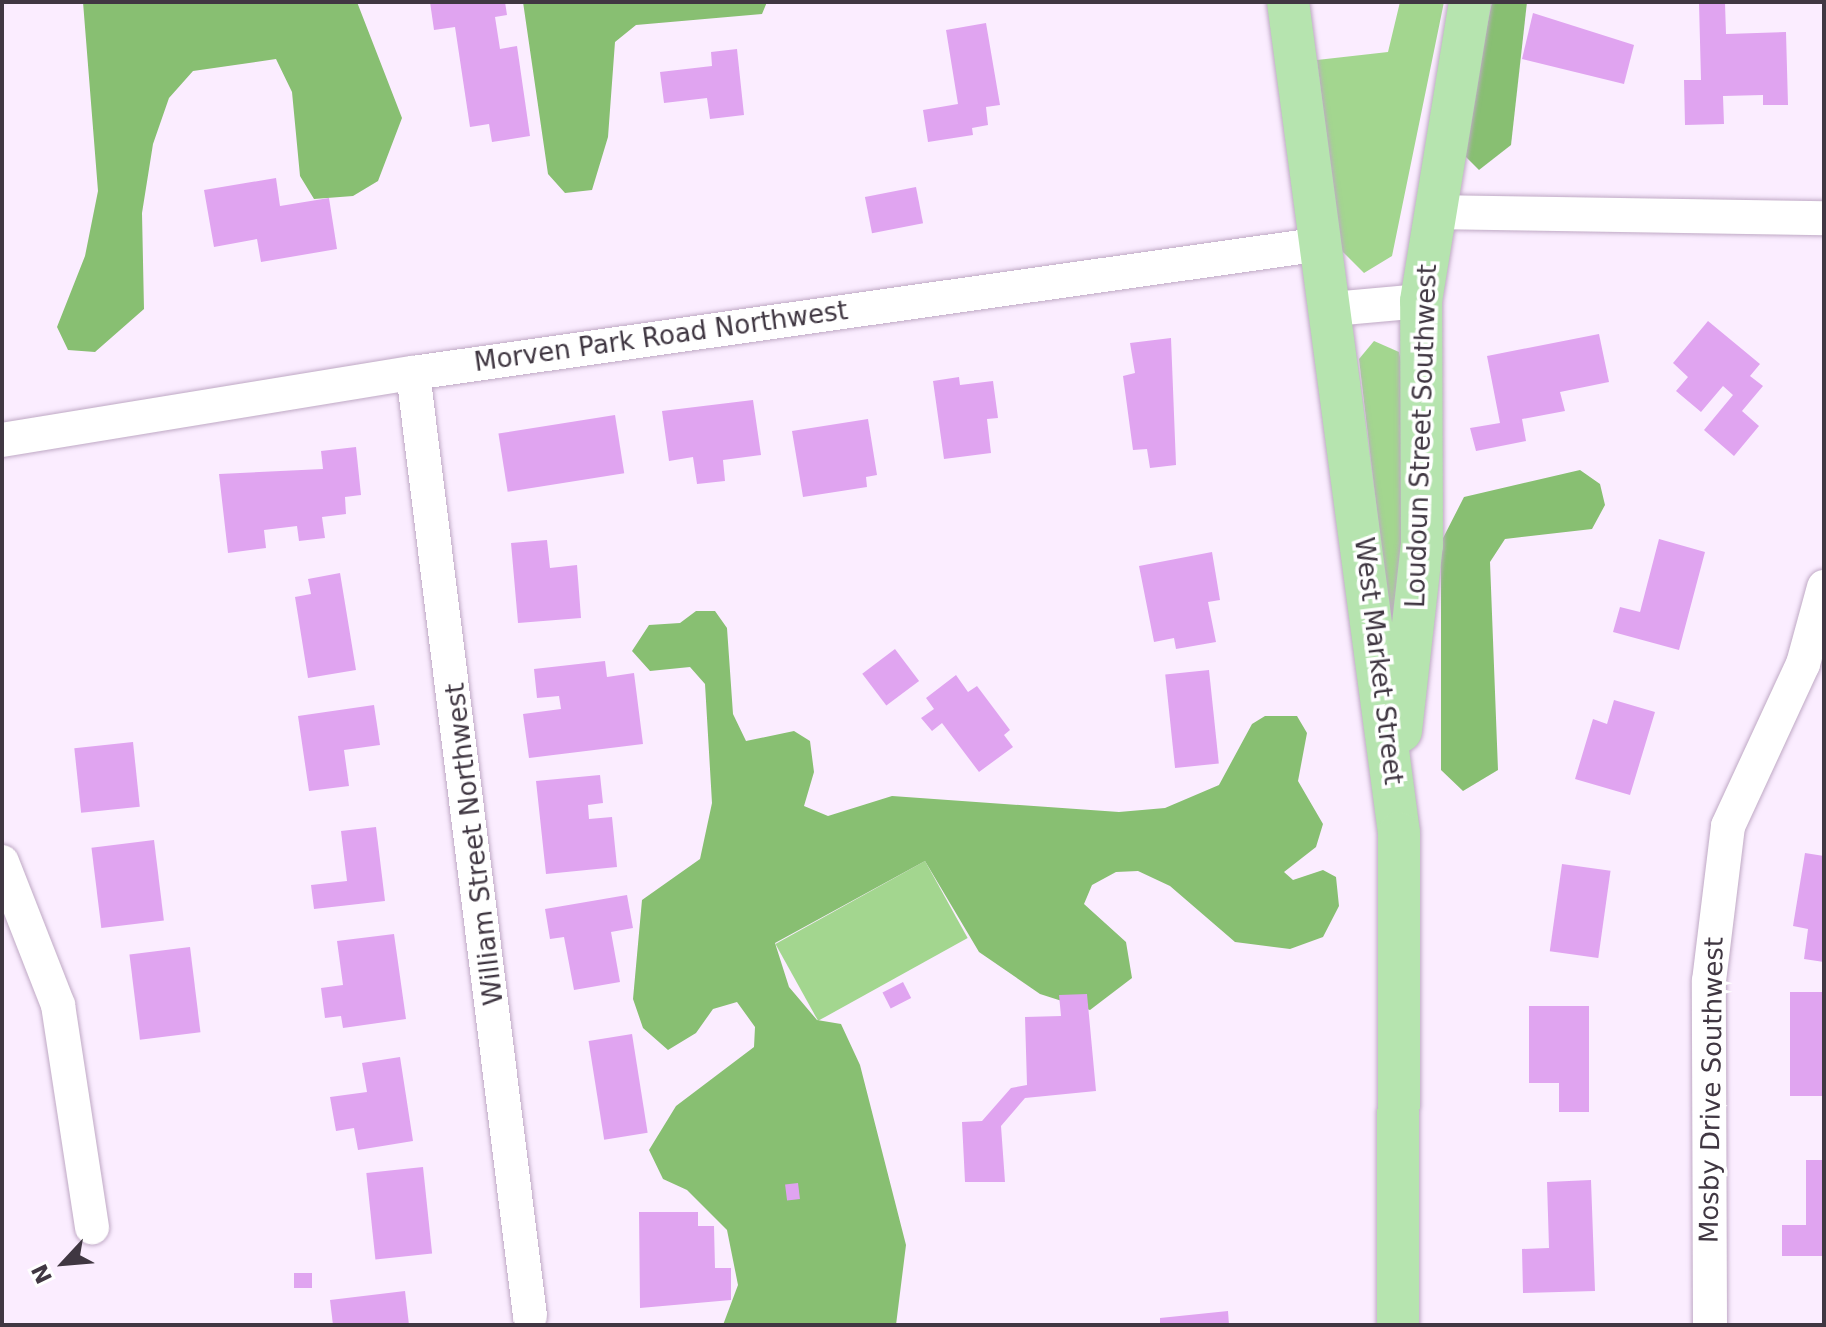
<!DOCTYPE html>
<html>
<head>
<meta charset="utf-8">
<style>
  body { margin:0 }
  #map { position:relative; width:1826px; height:1327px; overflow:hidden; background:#fbedff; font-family:"DejaVu Sans",sans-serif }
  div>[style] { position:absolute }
  .green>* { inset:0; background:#a3d68f; transform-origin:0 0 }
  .forest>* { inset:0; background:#88bf72 }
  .building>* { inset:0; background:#e0a4f0; transform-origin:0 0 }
  .roads { filter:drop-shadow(0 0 2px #bfa9c5) drop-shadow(0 0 2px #bfa9c5) }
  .minor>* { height:34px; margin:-17px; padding:0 17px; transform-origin:17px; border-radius:17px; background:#fff }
  .major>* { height:42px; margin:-21px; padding:0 21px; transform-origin:21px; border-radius:21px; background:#b6e4af }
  span { translate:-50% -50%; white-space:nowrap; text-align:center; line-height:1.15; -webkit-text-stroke:7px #fff; paint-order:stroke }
  .street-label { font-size:26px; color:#403742 }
  .frame { position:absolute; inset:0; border:4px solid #403742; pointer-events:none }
  .north { position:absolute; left:24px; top:1223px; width:80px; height:80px; -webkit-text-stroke:6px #fff; paint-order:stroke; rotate:244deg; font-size:22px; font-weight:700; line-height:32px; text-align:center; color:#403742 }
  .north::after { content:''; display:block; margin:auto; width:28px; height:36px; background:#403742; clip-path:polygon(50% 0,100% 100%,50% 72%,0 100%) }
</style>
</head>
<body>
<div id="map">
  <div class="green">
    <div style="clip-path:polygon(1400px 2px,1444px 2px,1392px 256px,1364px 273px,1341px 250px,1317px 60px,1388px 52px)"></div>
    <div style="clip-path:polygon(1374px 341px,1399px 352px,1402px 367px,1405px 553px,1394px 655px,1359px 359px)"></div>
    <div style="left:925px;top:861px;width:88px;height:171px;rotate:61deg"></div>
  </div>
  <div class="forest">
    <div style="clip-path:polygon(83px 2px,357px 2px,402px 118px,378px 181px,353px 196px,314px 199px,300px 176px,292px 92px,276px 59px,193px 71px,169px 98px,153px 144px,142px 213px,144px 309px,95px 352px,68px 350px,57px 327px,85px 256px,98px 191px)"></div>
    <div style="clip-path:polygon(523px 2px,767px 2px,762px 14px,636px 25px,615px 42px,608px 137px,592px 190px,565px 193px,548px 174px)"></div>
    <div style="clip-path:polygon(1492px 2px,1527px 2px,1511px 145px,1479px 170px,1461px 152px)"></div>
    <div style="clip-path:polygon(1580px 470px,1600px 484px,1605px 505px,1592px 529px,1505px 539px,1490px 562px,1498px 770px,1463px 791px,1441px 770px,1441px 542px,1464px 497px)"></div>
    <div style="clip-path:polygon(696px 611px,715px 611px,727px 628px,733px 714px,746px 741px,794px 731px,810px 741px,814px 772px,804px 806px,828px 816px,892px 796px,1119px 812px,1165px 808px,1219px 785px,1252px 724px,1265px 716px,1297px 716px,1307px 733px,1298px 781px,1323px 824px,1316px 847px,1284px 872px,1293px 880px,1323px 870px,1336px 877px,1339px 906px,1323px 937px,1290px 949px,1235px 942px,1170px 886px,1138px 871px,1116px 872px,1092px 885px,1084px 904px,1126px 942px,1132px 978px,1090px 1010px,1040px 994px,979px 952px,925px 861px,775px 943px,789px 987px,817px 1020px,841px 1024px,860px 1065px,906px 1245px,896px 1325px,723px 1325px,738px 1285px,727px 1230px,687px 1190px,663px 1179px,649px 1150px,676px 1106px,754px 1047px,755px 1027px,737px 1002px,713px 1009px,696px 1033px,668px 1050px,643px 1028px,633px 999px,642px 900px,700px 859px,712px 803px,705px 684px,690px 667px,650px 671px,632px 651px,649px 625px,680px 623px)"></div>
  </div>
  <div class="building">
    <div style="clip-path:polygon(430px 2px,505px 2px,507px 15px,495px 17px,500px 49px,517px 46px,530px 136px,492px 142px,489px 124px,470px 127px,455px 27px,434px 30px)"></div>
    <div style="clip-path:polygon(1699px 3px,1725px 3px,1726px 34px,1786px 32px,1788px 105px,1763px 105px,1763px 95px,1723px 96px,1724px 124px,1685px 125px,1684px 80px,1701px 80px)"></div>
    <div style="clip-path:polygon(1533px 13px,1634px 45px,1624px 84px,1522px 59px)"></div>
    <div style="clip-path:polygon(986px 23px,1000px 105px,986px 107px,988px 125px,972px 128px,973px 135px,928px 142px,923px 110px,958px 104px,946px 30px)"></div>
    <div style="clip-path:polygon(737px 49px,744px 115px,710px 119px,707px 98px,664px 103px,660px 72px,712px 66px,711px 52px)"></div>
    <div style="clip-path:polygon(276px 178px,280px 206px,329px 198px,337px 249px,261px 262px,257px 239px,214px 247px,204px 190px)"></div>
    <div style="left:916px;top:187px;width:37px;height:52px;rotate:79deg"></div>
    <div style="clip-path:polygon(1708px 321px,1760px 364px,1750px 376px,1763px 386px,1742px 411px,1759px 426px,1734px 456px,1704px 430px,1733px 395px,1723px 386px,1701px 412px,1676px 391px,1688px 377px,1673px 363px)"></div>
    <div style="clip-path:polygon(1599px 334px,1609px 382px,1560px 392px,1565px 411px,1522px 419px,1526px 441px,1476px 451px,1470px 428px,1500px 423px,1487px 356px)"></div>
    <div style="clip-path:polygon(1171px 338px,1176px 465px,1150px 468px,1147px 449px,1133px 450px,1123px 376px,1135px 373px,1130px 343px)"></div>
    <div style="clip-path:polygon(959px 377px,960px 385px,993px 381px,998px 418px,987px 419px,991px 453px,944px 459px,933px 381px)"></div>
    <div style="clip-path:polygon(753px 400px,761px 455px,723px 460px,725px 481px,697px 484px,693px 457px,669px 461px,662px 411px)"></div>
    <div style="left:615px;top:415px;width:59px;height:118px;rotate:81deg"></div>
    <div style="clip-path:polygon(868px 419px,877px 475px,866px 477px,867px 487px,803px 497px,792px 431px)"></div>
    <div style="clip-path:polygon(356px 447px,361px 495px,345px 497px,346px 514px,322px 517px,325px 538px,299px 541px,297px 526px,264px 530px,266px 548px,228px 553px,219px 474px,323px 469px,321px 451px)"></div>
    <div style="clip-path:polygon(1659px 539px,1705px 552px,1679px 650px,1613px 632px,1620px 607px,1640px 612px)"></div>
    <div style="clip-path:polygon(547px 540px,550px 568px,577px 565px,581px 618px,518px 623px,511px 543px)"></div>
    <div style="clip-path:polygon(1212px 552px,1220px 600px,1208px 602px,1216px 642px,1176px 649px,1174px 638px,1154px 642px,1139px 566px)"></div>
    <div style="clip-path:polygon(340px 573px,356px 670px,308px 678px,295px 597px,311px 594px,308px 579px)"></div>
    <div style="left:895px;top:649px;width:40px;height:41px;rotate:53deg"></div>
    <div style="clip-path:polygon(605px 661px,607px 677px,634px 673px,643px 744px,529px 758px,523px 714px,561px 709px,559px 696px,537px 698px,534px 669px)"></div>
    <div style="left:1209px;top:670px;width:94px;height:44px;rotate:84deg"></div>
    <div style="clip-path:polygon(956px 675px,968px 692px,977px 686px,1010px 730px,1004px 735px,1013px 747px,979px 772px,942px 723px,932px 731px,921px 718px,934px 709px,926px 698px)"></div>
    <div style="clip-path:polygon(1614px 700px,1655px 712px,1630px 795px,1575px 779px,1593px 719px,1607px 724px)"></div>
    <div style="clip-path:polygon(374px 705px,380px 745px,344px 750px,349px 786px,309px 791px,298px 716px)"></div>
    <div style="left:133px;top:742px;width:65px;height:59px;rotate:84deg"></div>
    <div style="clip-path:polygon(600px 775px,603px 803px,588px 805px,589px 819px,612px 817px,617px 867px,546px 874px,536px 781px)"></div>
    <div style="clip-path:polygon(376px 827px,385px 901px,314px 909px,311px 885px,347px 881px,341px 831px)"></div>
    <div style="left:154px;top:840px;width:81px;height:63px;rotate:83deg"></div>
    <div style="clip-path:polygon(1805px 853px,1824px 856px,1824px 962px,1804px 959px,1808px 929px,1793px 926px)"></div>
    <div style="left:1562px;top:864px;width:49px;height:88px;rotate:8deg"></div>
    <div style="clip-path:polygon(627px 895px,633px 928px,611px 932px,620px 982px,574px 990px,564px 937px,550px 939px,545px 909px)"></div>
    <div style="clip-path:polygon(394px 934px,406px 1019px,343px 1028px,341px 1016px,325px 1018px,321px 988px,343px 985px,337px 941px)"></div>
    <div style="left:190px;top:947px;width:86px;height:61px;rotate:83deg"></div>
    <div style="left:903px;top:982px;width:18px;height:23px;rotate:63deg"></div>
    <div style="left:1790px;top:992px;width:34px;height:104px"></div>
    <div style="clip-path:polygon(1087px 994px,1096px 1091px,1025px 1098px,1001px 1126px,1005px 1182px,965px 1182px,962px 1122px,982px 1121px,1011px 1088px,1027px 1085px,1025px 1017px,1061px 1016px,1059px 995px)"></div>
    <div style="clip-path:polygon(1529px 1006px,1589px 1006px,1589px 1112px,1559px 1112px,1559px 1083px,1529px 1083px)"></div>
    <div style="left:632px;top:1034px;width:100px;height:44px;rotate:81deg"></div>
    <div style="clip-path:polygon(400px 1057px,413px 1141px,358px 1150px,354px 1128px,336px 1131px,330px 1097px,367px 1092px,362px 1063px)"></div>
    <div style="clip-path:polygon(1806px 1160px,1824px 1160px,1824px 1256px,1782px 1256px,1782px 1225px,1806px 1225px)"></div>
    <div style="left:423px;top:1167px;width:87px;height:57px;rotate:84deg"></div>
    <div style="clip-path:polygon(1591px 1180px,1595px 1291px,1523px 1293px,1522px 1249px,1549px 1248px,1547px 1182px)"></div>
    <div style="left:798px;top:1183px;width:16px;height:13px;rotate:83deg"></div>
    <div style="clip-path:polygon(639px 1212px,698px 1212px,698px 1226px,714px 1226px,715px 1268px,731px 1268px,731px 1300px,640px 1308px)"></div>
    <div style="left:294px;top:1273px;width:18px;height:15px"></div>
    <div style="clip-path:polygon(405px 1291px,409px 1325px,333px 1325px,330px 1300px)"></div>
    <div style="clip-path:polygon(1228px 1311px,1229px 1325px,1160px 1325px,1160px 1318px)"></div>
  </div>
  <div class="roads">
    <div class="minor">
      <div style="left:1432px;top:212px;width:392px;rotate:0.9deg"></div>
      <div style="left:1333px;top:309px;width:88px;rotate:-5.2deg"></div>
      <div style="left:413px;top:373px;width:950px;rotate:82.93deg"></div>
      <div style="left:2px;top:440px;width:416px;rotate:-9.3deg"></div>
      <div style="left:413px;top:373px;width:918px;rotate:-8.08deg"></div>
      <div style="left:2px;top:862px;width:154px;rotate:68.6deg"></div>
      <div style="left:58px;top:1005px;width:225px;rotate:81.3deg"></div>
      <div style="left:1710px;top:1325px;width:344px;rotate:-90.2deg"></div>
      <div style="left:1709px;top:981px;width:156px;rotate:-83deg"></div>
      <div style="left:1728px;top:826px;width:179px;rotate:-65.2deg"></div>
      <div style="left:1803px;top:664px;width:80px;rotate:-74.7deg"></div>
    </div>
    <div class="major">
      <div style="left:1288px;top:2px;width:838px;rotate:82.39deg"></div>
      <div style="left:1399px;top:833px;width:492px;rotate:90.1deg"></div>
      <div style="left:1401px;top:731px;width:187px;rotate:-83.6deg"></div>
      <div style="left:1422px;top:545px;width:244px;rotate:-90.2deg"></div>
      <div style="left:1421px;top:301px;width:303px;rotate:-80.7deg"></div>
    </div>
  </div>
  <div class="street-label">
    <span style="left:661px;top:337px;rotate:-8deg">Morven Park Road Northwest</span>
    <span style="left:1422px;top:436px;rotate:-88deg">Loudoun Street Southwest</span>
    <span style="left:1378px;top:661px;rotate:83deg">West Market Street</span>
    <span style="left:475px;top:844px;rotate:-97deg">William Street Northwest</span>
    <span style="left:1712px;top:1090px;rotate:-89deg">Mosby Drive Southwest</span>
  </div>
  <div class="frame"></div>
  <div class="north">N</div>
</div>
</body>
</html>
